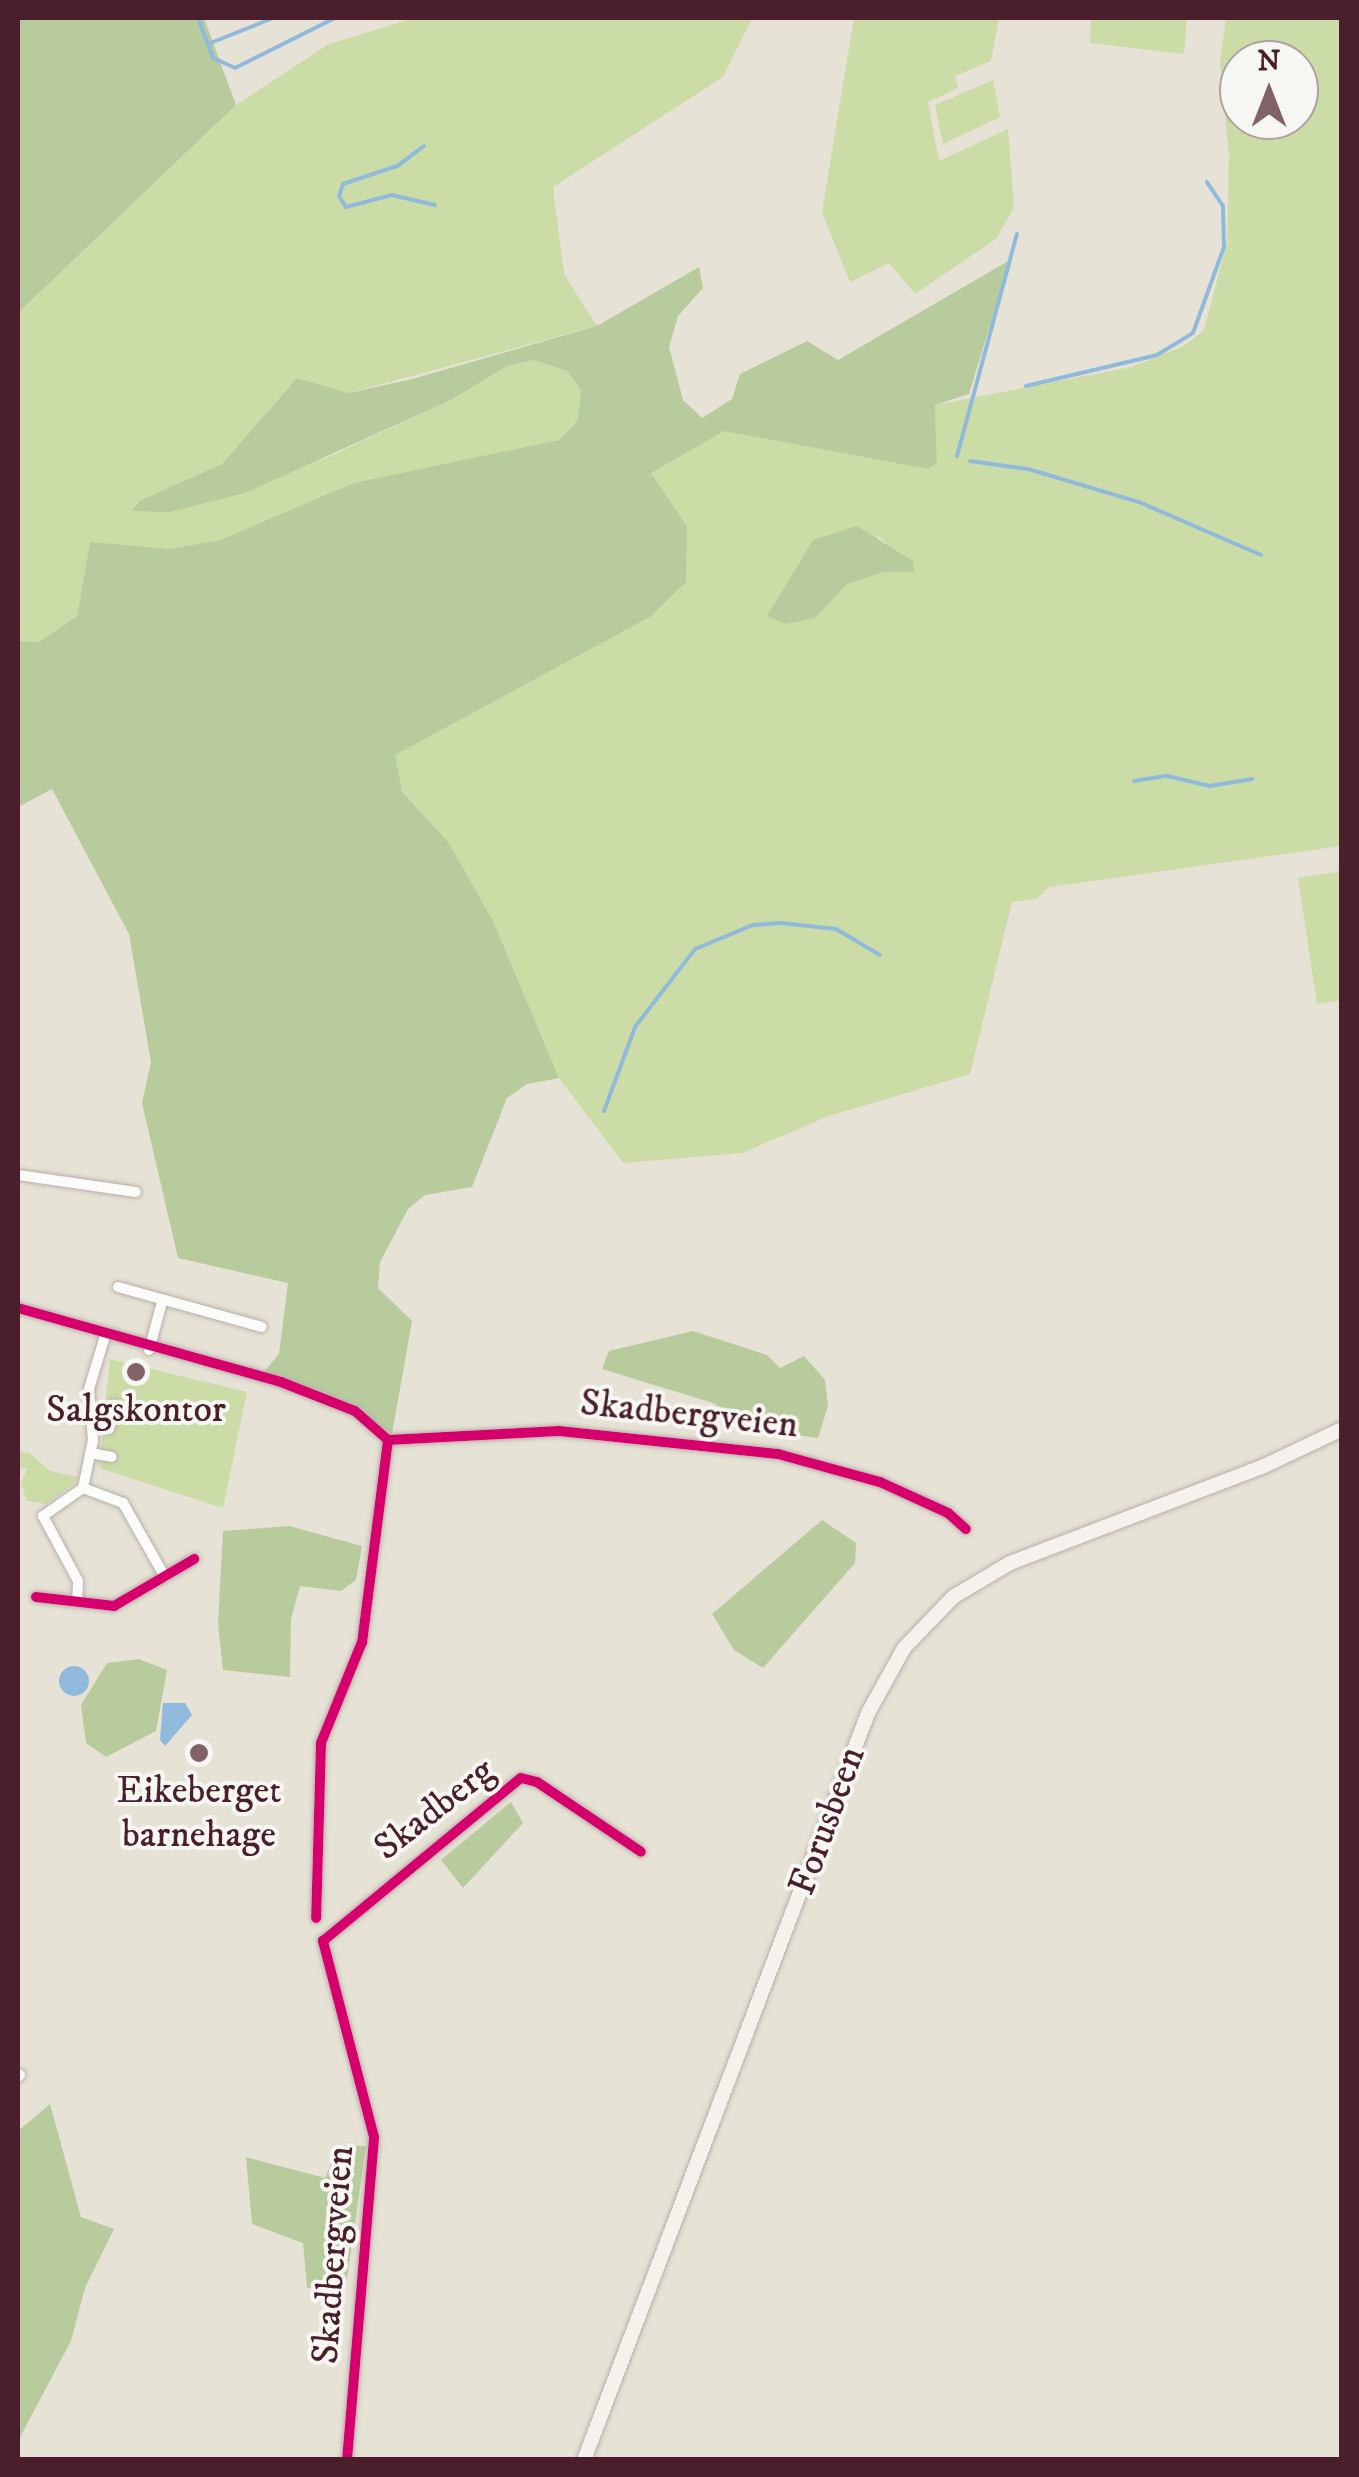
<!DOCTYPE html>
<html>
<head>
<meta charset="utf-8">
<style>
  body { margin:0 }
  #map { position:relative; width:1359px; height:2477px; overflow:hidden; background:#e7e2d6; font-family:"IM FELL DW Pica",serif }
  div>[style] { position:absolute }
  .green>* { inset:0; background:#ccdca6 }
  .forest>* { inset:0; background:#b7cb9d }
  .water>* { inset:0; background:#90badb }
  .round { border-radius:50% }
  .stream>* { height:4px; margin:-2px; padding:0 2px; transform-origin:2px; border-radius:2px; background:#90badb }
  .roads { filter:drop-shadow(0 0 2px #b8b0aa) drop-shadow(0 0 2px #b8b0aa) }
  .minor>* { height:10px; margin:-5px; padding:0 5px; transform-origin:5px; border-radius:5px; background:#fbfbf9 }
  .secondary>* { height:14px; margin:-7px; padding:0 7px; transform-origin:7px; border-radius:7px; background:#f5f2ee }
  .cycleway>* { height:10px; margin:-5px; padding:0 5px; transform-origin:5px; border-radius:5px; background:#d6006c }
  .dots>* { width:28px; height:28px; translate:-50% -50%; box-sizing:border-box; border:5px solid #f6f6f2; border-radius:50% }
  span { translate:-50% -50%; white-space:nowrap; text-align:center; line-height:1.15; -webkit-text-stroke:8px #f6f6f2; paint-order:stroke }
  .poi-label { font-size:38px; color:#4a1f2b }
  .street-label { font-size:38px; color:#4a1f2b }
  .frame { position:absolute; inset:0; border:20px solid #4a1f2b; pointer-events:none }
  .north { position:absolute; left:1219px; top:40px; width:100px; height:100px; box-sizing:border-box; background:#f6f6f2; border:2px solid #b1a0a2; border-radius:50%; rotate:0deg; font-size:28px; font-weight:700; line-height:40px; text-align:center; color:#4a1f2b }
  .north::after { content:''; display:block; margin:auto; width:35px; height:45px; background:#816367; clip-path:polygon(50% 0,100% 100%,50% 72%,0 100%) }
</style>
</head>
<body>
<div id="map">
  <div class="green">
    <div style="clip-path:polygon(415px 18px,752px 18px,723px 77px,553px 187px,564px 274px,597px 326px,349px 393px,297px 378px,222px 464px,132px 505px,326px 458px,451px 400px,507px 366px,534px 360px,567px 371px,581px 390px,578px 420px,559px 440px,425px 471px,220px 540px,169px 549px,90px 543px,77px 616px,39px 642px,18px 641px,18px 313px,236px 105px,329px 44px)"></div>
    <div style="clip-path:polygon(854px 18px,999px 18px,991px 61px,955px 76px,958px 88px,928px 102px,939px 161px,1008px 129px,1014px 207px,996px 239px,915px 294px,889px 263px,850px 282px,822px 212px)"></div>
    <div style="clip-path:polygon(1091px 18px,1187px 18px,1184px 54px,1090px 43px)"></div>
    <div style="clip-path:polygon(evenodd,1226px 18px,1341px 18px,1341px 846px,1049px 887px,1036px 899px,1012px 902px,970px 1074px,829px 1116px,742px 1153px,623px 1163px,559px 1078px,494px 923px,449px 843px,402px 790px,394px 755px,650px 617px,687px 526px,650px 473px,724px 430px,928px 469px,937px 463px,935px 405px,1131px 367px,1184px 346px,1204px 330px,1227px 243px,1229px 155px,1220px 62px,1226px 18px,1239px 60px,1299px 60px,1299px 120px,1239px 120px,1239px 60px,1226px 18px,878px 536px,914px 571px,884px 572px,847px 584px,878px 536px)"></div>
    <div style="clip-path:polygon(993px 80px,1000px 117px,943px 144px,935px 105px)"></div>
    <div style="clip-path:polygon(1341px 871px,1341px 1000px,1317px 1004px,1298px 878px)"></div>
    <div style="clip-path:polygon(110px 1359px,247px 1392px,223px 1508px,99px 1468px)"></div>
    <div style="clip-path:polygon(18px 1452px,30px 1453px,50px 1471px,78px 1477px,76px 1482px,46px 1504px,27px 1501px,21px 1483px,27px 1469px,18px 1466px)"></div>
  </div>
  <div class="forest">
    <div style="clip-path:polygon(18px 18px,204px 18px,236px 105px,18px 313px)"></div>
    <div style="clip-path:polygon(1010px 260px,969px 394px,935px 405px,937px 463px,928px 469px,724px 431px,651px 473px,687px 526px,686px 582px,650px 617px,395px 755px,402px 791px,449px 843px,494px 923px,559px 1078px,527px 1084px,507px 1098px,472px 1187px,425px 1195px,408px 1209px,380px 1262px,378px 1288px,412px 1321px,392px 1434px,262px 1374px,279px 1354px,288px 1283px,178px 1258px,142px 1103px,151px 1062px,129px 934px,52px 789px,18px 807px,18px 641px,39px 642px,77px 616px,90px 542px,169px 549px,220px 540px,354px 483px,559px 440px,578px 420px,581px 390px,567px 371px,534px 360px,507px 366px,451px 400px,245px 493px,170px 512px,132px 511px,139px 501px,222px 464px,297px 378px,349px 393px,412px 379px,597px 326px,699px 267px,703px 288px,678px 316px,669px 347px,683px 400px,702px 418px,732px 399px,740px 374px,807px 341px,838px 360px)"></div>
    <div style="clip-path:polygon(857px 526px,913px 561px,914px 572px,884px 572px,847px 584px,815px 618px,786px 624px,767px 616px,813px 540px)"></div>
    <div style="clip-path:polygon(693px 1331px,767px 1355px,780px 1368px,804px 1356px,825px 1380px,828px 1406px,818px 1438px,762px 1430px,713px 1403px,602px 1369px,609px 1351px)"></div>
    <div style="clip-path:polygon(822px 1520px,856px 1543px,855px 1563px,763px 1668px,734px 1650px,712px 1614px)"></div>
    <div style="clip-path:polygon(289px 1526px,362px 1546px,356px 1580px,341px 1591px,300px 1586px,291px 1619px,290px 1677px,223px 1670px,218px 1624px,223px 1531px)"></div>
    <div style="clip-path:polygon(139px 1659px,167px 1670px,156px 1731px,106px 1757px,86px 1743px,81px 1705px,107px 1663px)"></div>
    <div style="clip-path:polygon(511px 1802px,523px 1823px,463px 1888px,441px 1860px)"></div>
    <div style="clip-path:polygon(50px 2104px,81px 2217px,114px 2229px,85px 2288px,71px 2341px,18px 2441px,18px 2131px)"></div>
    <div style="clip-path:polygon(339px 2145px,366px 2146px,346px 2286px,307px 2288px,303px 2243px,252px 2224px,246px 2157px,325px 2178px)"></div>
  </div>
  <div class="water">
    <div class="round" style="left:59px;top:1666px;width:30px;height:30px"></div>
    <div style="clip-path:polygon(163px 1703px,185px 1703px,192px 1715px,165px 1746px,160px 1740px)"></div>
  </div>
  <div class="stream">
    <div style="left:198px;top:18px;width:43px;rotate:69.4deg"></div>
    <div style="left:213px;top:58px;width:24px;rotate:24deg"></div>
    <div style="left:235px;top:68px;width:112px;rotate:-26.6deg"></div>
    <div style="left:208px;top:44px;width:70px;rotate:-21.8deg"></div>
    <div style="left:424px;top:146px;width:34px;rotate:143deg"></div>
    <div style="left:397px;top:166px;width:57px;rotate:161.6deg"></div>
    <div style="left:343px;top:184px;width:13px;rotate:108deg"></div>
    <div style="left:339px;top:196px;width:13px;rotate:58deg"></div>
    <div style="left:346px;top:207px;width:48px;rotate:-14.6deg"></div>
    <div style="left:392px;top:195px;width:44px;rotate:13.1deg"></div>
    <div style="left:1026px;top:386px;width:135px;rotate:-13.3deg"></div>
    <div style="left:1157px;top:355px;width:42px;rotate:-31.4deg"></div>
    <div style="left:1193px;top:333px;width:91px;rotate:-70.2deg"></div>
    <div style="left:1224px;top:247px;width:41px;rotate:-91.4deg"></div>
    <div style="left:1223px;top:206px;width:29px;rotate:-124deg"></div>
    <div style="left:957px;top:456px;width:230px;rotate:-74.9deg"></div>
    <div style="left:970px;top:461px;width:59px;rotate:7.9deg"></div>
    <div style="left:1028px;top:469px;width:116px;rotate:16.6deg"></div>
    <div style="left:1139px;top:502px;width:133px;rotate:23.5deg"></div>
    <div style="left:1134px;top:781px;width:33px;rotate:-9deg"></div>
    <div style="left:1167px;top:776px;width:44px;rotate:13.1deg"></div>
    <div style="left:1210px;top:786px;width:43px;rotate:-9.5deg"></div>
    <div style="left:604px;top:1111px;width:90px;rotate:-69.7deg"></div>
    <div style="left:635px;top:1027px;width:98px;rotate:-52.4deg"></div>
    <div style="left:695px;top:949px;width:63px;rotate:-22.5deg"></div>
    <div style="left:753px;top:925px;width:28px;rotate:-4deg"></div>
    <div style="left:781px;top:923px;width:55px;rotate:6.2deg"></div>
    <div style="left:836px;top:929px;width:51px;rotate:30.6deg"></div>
  </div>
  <div class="roads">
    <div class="minor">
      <div style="left:18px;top:1175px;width:119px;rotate:8.2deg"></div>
      <div style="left:118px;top:1287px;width:149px;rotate:15.5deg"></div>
      <div style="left:18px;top:1308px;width:273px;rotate:15.7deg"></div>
      <div style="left:281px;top:1382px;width:79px;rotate:21.4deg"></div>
      <div style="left:355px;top:1411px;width:44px;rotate:41.3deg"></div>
      <div style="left:388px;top:1440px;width:204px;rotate:97.3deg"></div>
      <div style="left:362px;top:1642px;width:109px;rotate:112.1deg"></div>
      <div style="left:321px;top:1743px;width:175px;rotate:91.6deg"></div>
      <div style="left:149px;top:1350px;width:50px;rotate:-74.8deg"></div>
      <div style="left:109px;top:1429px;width:25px;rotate:-78deg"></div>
      <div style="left:388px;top:1440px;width:171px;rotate:-3deg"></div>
      <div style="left:559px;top:1431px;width:220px;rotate:6deg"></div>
      <div style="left:778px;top:1454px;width:106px;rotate:15.4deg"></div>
      <div style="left:880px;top:1482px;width:75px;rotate:24.5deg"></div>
      <div style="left:948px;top:1513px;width:24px;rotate:42deg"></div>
      <div style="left:90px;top:1453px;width:22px;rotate:10deg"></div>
      <div style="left:83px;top:1488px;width:49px;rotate:-78.2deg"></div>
      <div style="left:93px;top:1440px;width:51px;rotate:-94.5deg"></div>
      <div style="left:89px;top:1389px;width:55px;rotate:-73.2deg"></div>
      <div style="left:36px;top:1597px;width:79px;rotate:6.6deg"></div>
      <div style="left:114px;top:1606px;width:93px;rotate:-30.4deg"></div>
      <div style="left:77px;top:1602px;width:21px;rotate:-87deg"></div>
      <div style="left:78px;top:1581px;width:74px;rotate:-118.3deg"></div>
      <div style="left:43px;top:1516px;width:49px;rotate:-35deg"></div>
      <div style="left:83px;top:1488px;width:43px;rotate:20.6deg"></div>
      <div style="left:123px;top:1503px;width:85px;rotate:60.4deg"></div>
      <div style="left:18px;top:2077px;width:3px;rotate:-45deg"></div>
      <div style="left:347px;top:2460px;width:324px;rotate:-85.2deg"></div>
      <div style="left:374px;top:2137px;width:203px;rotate:-104.6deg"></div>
      <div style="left:323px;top:1941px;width:256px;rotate:-39.5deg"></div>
      <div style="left:521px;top:1778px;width:16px;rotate:14deg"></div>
      <div style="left:537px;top:1782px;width:125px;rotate:33.9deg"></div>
    </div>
    <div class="secondary">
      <div style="left:584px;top:2460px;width:799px;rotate:-69.18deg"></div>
      <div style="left:868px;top:1713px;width:74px;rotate:-61deg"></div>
      <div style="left:904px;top:1648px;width:71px;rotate:-46.1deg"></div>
      <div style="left:953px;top:1597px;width:66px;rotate:-30.8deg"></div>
      <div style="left:1010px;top:1563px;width:270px;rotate:-20.9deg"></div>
      <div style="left:1262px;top:1467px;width:89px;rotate:-25.4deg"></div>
    </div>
  </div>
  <div class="cycleway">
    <div style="left:18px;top:1308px;width:273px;rotate:15.7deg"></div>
    <div style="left:281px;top:1382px;width:79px;rotate:21.4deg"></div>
    <div style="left:355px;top:1411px;width:44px;rotate:41.3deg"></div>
    <div style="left:388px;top:1440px;width:204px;rotate:97.3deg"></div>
    <div style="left:362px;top:1642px;width:109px;rotate:112.1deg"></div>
    <div style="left:321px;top:1743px;width:175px;rotate:91.6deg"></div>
    <div style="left:388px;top:1440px;width:171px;rotate:-3deg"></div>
    <div style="left:559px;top:1431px;width:220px;rotate:6deg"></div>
    <div style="left:778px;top:1454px;width:106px;rotate:15.4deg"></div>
    <div style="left:880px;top:1482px;width:75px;rotate:24.5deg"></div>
    <div style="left:948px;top:1513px;width:24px;rotate:42deg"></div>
    <div style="left:36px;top:1597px;width:79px;rotate:6.6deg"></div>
    <div style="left:114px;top:1606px;width:93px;rotate:-30.4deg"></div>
    <div style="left:347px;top:2460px;width:324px;rotate:-85.2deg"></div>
    <div style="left:374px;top:2137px;width:203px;rotate:-104.6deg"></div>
    <div style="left:323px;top:1941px;width:256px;rotate:-39.5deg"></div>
    <div style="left:521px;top:1778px;width:16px;rotate:14deg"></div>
    <div style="left:537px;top:1782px;width:125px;rotate:33.9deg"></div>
  </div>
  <div class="dots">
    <div style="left:136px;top:1372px;background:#816367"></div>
    <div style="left:199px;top:1753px;background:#816367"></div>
  </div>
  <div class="poi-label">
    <span style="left:136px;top:1411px">Salgskontor</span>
    <span style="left:199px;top:1814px">Eikeberget<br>barnehage</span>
  </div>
  <div class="street-label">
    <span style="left:689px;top:1415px;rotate:6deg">Skadbergveien</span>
    <span style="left:435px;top:1810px;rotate:-38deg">Skadberg</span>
    <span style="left:828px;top:1821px;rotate:-70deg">Forusbeen</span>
    <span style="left:334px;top:2255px;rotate:-86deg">Skadbergveien</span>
  </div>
  <div class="frame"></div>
  <div class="north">N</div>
</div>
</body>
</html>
